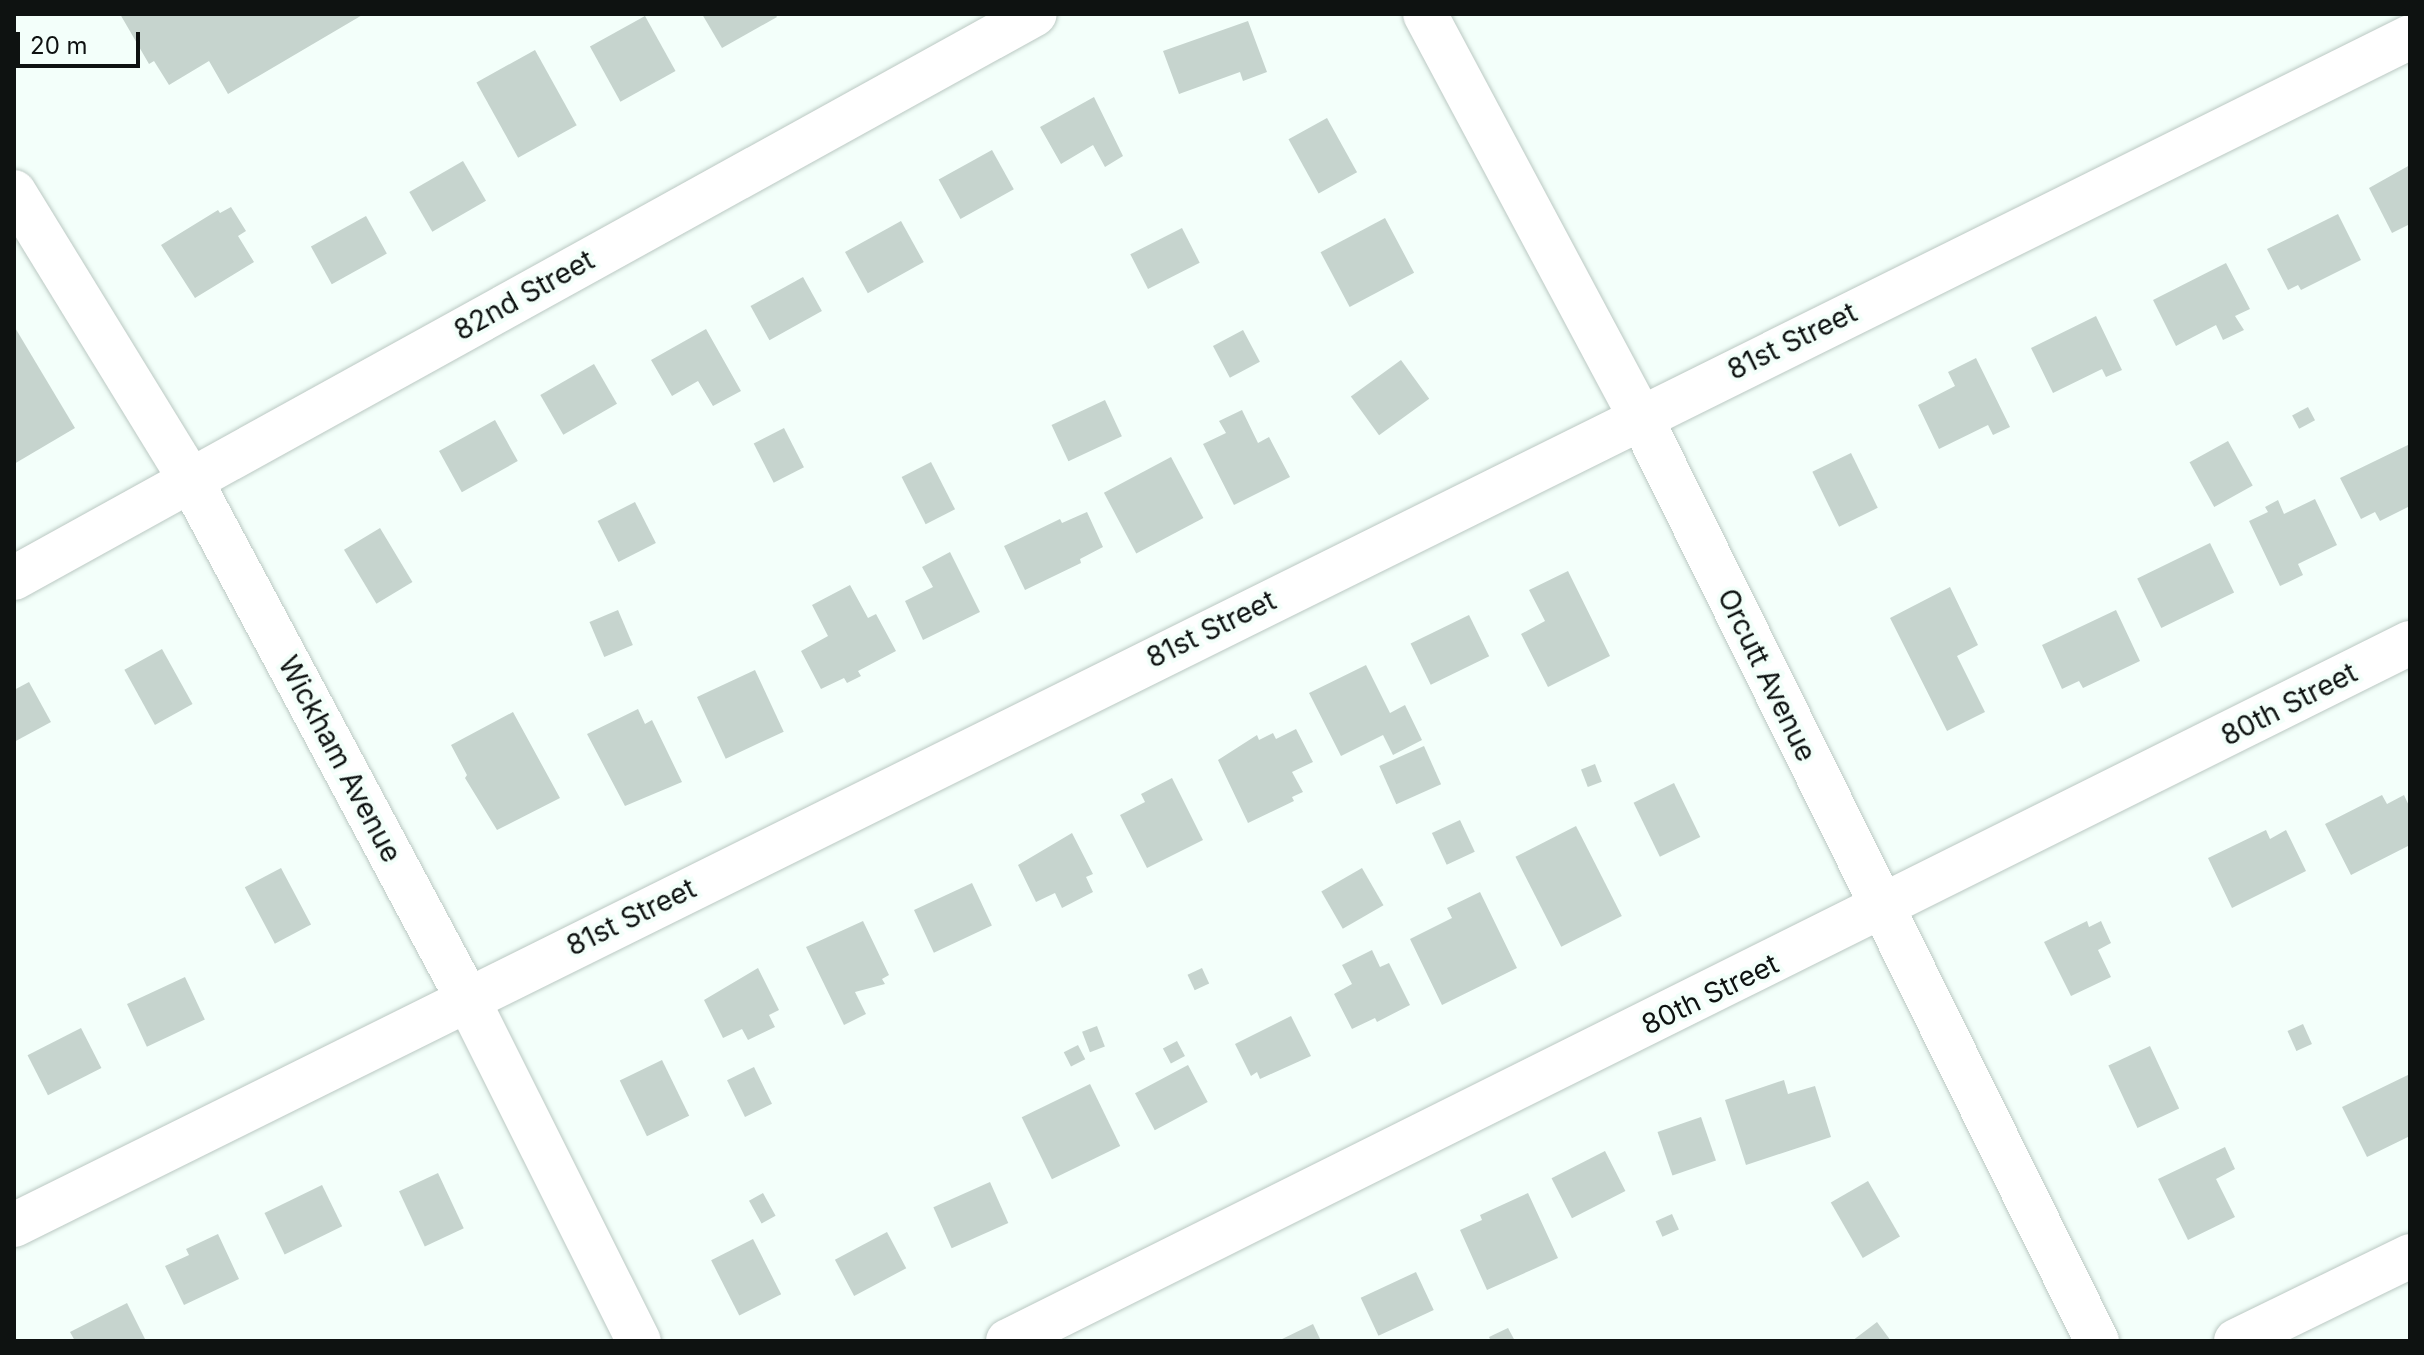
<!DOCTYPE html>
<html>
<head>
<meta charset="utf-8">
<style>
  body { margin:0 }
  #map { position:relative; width:2424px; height:1355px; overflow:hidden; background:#f3fffa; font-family:Inter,sans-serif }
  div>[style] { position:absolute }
  .building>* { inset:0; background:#c6d4ce; transform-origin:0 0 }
  .roads { filter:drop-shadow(0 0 2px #bbc9c3) drop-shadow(0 0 2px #bbc9c3) }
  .minor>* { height:44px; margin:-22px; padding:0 22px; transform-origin:22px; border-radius:22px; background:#fff }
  span { translate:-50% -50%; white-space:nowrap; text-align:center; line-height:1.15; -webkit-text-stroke:8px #f3fffa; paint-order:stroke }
  .street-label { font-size:28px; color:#0e1211 }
  .frame { position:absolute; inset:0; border:16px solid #0e1211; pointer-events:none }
  .scale { position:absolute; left:16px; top:32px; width:124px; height:36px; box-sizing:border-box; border:4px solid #0e1211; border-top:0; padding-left:10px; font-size:24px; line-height:28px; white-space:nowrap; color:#0e1211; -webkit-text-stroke:6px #f3fffa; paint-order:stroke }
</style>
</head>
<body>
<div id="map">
  <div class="building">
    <div style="clip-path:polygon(120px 14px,364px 14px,228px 94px,209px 61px,169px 85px,154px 61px,149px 64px)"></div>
    <div style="clip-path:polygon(702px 14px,775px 14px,777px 17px,722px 48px)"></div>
    <div style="left:645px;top:16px;width:63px;height:63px;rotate:61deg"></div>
    <div style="clip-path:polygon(1248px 21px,1267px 72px,1243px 81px,1240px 72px,1179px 94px,1163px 51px)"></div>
    <div style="left:535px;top:50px;width:86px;height:67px;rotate:61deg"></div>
    <div style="clip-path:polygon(1094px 97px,1123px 156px,1105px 167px,1093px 145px,1061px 164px,1040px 127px)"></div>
    <div style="left:1327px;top:118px;width:62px;height:44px;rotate:61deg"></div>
    <div style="left:992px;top:150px;width:45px;height:61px;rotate:61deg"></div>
    <div style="left:463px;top:161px;width:46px;height:62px;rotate:60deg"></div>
    <div style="clip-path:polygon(2410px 165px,2410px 224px,2392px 233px,2369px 188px)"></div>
    <div style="clip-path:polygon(231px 207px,246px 231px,238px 236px,254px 262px,195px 298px,161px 245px,218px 210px,220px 213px)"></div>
    <div style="clip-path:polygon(2338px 214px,2361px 260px,2301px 290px,2298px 285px,2288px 290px,2267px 249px)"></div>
    <div style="left:366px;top:216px;width:43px;height:63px;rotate:61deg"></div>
    <div style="left:1385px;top:218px;width:62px;height:73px;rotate:62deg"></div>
    <div style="left:901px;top:221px;width:47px;height:64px;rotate:61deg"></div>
    <div style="left:1182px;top:228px;width:39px;height:58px;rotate:63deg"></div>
    <div style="clip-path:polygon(2226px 263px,2250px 309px,2235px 316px,2244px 330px,2223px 340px,2216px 325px,2176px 346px,2153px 300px)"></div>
    <div style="left:803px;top:277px;width:39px;height:60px;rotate:61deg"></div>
    <div style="clip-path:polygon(2096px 316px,2122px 370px,2106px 377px,2102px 369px,2053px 393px,2031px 348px)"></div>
    <div style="clip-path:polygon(14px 326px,75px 428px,14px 464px)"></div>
    <div style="clip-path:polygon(706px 329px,741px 391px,713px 406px,698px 381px,672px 396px,651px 360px)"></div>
    <div style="left:1243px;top:330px;width:36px;height:34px;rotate:62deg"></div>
    <div style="clip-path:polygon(1976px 358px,2010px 427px,1993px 435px,1988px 425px,1939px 449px,1918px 405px,1955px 386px,1948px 372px)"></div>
    <div style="left:1401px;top:360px;width:48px;height:62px;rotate:54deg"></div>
    <div style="left:594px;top:364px;width:46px;height:62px;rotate:60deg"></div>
    <div style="left:1105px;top:400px;width:40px;height:59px;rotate:65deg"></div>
    <div style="left:2308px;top:407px;width:15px;height:18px;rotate:62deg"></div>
    <div style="clip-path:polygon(1242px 410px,1258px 443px,1269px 437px,1290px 477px,1234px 505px,1203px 444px,1226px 433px,1219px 421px)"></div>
    <div style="left:495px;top:420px;width:47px;height:64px;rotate:61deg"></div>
    <div style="left:784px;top:428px;width:44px;height:34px;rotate:63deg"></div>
    <div style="left:2228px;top:441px;width:51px;height:44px;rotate:61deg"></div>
    <div style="clip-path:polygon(2410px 444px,2410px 506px,2380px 521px,2375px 512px,2361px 519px,2340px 478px)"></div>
    <div style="left:1851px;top:453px;width:61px;height:43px;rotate:64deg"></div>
    <div style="left:1171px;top:457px;width:69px;height:76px;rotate:62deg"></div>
    <div style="left:931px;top:462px;width:53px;height:33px;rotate:63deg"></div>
    <div style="clip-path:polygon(2315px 499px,2337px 545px,2298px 564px,2303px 575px,2280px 586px,2249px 521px,2268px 512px,2265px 507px,2278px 500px,2284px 514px)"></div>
    <div style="left:635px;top:502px;width:46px;height:42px;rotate:63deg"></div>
    <div style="clip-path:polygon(1087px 512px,1103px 547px,1080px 559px,1081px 563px,1025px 590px,1004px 546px,1060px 519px,1062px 523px)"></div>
    <div style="left:380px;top:528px;width:63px;height:42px;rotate:59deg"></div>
    <div style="left:2210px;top:543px;width:55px;height:81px;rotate:64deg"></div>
    <div style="clip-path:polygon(950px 552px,980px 612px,923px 640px,905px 601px,933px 587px,922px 567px)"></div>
    <div style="clip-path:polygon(1568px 571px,1610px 656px,1548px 687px,1521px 634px,1545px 621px,1529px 590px)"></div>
    <div style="clip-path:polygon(850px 585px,868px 618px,876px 614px,896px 651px,858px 671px,861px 676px,847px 683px,844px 678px,821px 689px,801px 651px,828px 636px,812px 605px)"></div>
    <div style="clip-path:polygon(1950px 587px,1978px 645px,1957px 656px,1985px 712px,1947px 731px,1890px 618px)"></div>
    <div style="left:618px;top:610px;width:38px;height:31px;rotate:67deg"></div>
    <div style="clip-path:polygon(2116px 610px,2140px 661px,2083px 688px,2079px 681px,2062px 689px,2042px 645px)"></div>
    <div style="left:1469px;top:615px;width:46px;height:65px;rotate:64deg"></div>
    <div style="left:162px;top:649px;width:63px;height:43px;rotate:61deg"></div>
    <div style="clip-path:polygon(1366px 665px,1390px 713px,1405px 705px,1422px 740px,1393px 755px,1383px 735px,1341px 756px,1309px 693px)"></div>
    <div style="left:755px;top:670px;width:68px;height:64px;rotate:65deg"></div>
    <div style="clip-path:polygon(29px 682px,51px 722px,14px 742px,14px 690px)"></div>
    <div style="clip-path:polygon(638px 709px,645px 724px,652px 720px,682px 782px,625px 806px,587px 734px)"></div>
    <div style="clip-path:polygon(513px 712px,560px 798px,497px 830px,465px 778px,467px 775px,451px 745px)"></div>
    <div style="clip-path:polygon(1296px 729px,1313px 762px,1292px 772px,1303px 792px,1292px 797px,1294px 801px,1248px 823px,1218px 760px,1257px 735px,1259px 740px,1273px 733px,1276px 739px)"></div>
    <div style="left:1424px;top:746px;width:42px;height:49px;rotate:66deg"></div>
    <div style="left:1595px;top:764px;width:19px;height:15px;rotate:69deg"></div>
    <div style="clip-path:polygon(1172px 778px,1203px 840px,1147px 868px,1120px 815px,1145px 802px,1141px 794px)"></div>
    <div style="left:1674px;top:783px;width:60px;height:45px;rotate:64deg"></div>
    <div style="clip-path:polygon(2382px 795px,2387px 804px,2404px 795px,2410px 808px,2410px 845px,2351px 875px,2325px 824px)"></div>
    <div style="left:1460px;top:820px;width:35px;height:31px;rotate:65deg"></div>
    <div style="left:1576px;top:826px;width:101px;height:68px;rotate:63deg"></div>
    <div style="clip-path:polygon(2266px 830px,2270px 839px,2286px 830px,2306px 871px,2232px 908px,2208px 858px)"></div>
    <div style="clip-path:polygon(1072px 833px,1093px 874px,1086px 877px,1093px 892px,1062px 908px,1055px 893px,1036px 902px,1018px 865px)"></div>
    <div style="left:281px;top:868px;width:64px;height:41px;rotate:62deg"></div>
    <div style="left:1362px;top:868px;width:43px;height:47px;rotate:60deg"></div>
    <div style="left:972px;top:883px;width:47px;height:64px;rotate:65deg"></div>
    <div style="clip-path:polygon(1480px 892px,1517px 968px,1442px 1005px,1410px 939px,1452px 918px,1447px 908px)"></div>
    <div style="clip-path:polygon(863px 921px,889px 975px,882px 979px,885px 984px,855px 992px,866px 1014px,844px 1025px,806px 947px)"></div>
    <div style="clip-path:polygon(2087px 921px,2089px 927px,2101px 921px,2111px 943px,2098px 950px,2111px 977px,2071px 996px,2044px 942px)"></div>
    <div style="clip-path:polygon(1372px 950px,1380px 967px,1389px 963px,1410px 1005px,1377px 1022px,1375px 1018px,1352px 1029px,1334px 994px,1352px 984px,1342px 965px)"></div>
    <div style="clip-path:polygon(758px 968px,779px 1010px,769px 1015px,775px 1027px,748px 1040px,742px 1029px,723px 1038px,704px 1000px)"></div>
    <div style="left:1202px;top:968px;width:17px;height:16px;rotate:65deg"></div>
    <div style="left:185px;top:977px;width:47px;height:64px;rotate:65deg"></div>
    <div style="clip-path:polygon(1291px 1016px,1311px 1056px,1260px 1079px,1257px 1072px,1251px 1076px,1235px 1044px)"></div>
    <div style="left:2303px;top:1024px;width:22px;height:17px;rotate:66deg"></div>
    <div style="left:1097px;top:1026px;width:22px;height:16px;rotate:69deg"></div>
    <div style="left:81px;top:1028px;width:45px;height:60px;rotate:63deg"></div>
    <div style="left:1177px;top:1041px;width:17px;height:16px;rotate:62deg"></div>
    <div style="left:1078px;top:1045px;width:16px;height:16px;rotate:63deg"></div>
    <div style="left:2150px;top:1046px;width:69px;height:46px;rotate:65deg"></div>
    <div style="left:662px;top:1060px;width:62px;height:47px;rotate:64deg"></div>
    <div style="left:1188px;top:1065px;width:42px;height:60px;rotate:62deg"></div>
    <div style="left:754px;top:1067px;width:41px;height:30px;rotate:64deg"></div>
    <div style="clip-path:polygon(2410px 1074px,2410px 1136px,2367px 1157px,2342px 1107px)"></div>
    <div style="clip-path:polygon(1784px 1080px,1788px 1094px,1815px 1086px,1831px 1137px,1746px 1165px,1725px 1100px)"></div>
    <div style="left:1090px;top:1084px;width:69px;height:76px;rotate:64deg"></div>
    <div style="left:1701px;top:1117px;width:46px;height:46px;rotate:71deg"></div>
    <div style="clip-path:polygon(2225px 1147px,2235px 1169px,2216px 1179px,2235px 1217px,2188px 1240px,2158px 1179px)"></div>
    <div style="left:1605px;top:1151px;width:45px;height:60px;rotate:63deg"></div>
    <div style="left:438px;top:1173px;width:61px;height:43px;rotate:65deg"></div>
    <div style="left:1868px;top:1181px;width:64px;height:43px;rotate:60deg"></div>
    <div style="left:990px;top:1182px;width:45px;height:62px;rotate:66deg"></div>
    <div style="left:322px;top:1185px;width:46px;height:64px;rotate:64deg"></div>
    <div style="left:763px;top:1193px;width:26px;height:16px;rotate:61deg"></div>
    <div style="clip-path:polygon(1528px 1193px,1558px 1258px,1487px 1290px,1460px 1230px,1482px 1220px,1480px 1215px)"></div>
    <div style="left:1672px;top:1214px;width:17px;height:18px;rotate:66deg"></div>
    <div style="left:887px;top:1232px;width:41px;height:59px;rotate:62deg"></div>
    <div style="clip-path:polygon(218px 1234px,239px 1279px,184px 1305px,165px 1266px,189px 1255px,186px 1249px)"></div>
    <div style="left:753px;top:1239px;width:62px;height:47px;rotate:63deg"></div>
    <div style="left:1416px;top:1272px;width:42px;height:61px;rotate:65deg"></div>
    <div style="clip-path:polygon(127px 1303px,146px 1341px,75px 1341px,70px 1332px)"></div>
    <div style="clip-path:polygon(1877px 1322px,1891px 1341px,1852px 1341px)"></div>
    <div style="clip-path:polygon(1313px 1324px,1321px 1341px,1278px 1341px)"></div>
    <div style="clip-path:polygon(1508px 1328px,1515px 1341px,1491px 1341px,1489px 1337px)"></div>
  </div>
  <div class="roads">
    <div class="minor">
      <div style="left:1425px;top:14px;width:456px;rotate:61.9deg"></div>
      <div style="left:1640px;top:416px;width:1032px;rotate:63.71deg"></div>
      <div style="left:14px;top:192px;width:337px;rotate:58.5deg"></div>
      <div style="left:190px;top:479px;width:588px;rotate:61.91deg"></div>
      <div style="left:467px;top:998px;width:384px;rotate:63.4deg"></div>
      <div style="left:14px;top:578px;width:1166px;rotate:-28.92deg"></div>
      <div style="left:14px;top:1225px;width:2674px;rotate:-26.37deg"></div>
      <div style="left:1008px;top:1341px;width:1566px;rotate:-26.47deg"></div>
      <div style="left:2236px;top:1341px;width:194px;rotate:-26deg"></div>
    </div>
  </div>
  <div class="street-label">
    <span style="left:524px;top:295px;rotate:-29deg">82nd Street</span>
    <span style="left:1792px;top:341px;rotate:-26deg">81st Street</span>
    <span style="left:1211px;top:629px;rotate:-26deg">81st Street</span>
    <span style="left:1767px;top:675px;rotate:64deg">Orcutt Avenue</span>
    <span style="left:2289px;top:704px;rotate:-27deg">80th Street</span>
    <span style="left:340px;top:759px;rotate:62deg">Wickham Avenue</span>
    <span style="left:631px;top:917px;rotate:-26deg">81st Street</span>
    <span style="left:1710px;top:994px;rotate:-26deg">80th Street</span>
  </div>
  <div class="frame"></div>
  <div class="scale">20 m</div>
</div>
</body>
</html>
